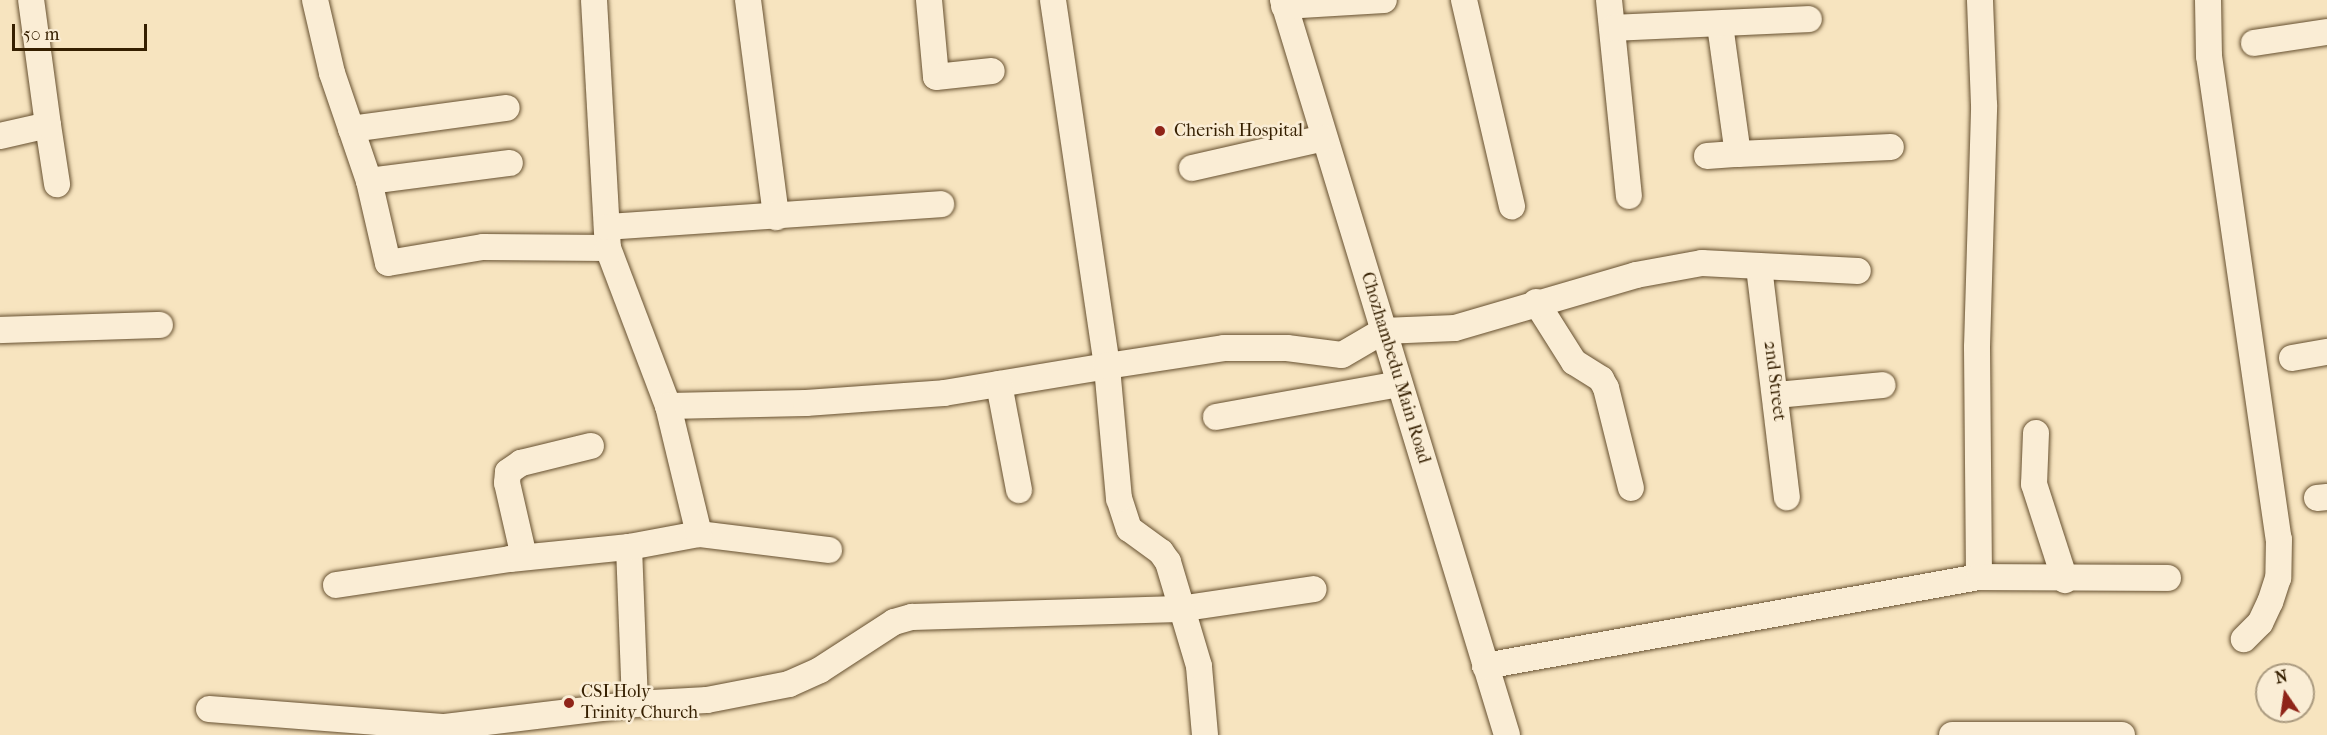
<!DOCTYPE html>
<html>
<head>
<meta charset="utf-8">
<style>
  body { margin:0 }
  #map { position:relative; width:2327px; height:735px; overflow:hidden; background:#f7e4bf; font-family:"IM FELL French Canon",serif }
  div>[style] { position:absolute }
  .roads { filter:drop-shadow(0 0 2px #665030) drop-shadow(0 0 2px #665030) }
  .minor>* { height:26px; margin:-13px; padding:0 13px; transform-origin:13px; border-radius:13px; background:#faedd5 }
  .dots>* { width:16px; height:16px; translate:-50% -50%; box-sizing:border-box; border:3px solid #faedd5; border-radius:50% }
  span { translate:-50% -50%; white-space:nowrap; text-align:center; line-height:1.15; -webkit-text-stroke:5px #faedd5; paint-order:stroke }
  .poi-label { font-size:18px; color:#351f00 }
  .left { translate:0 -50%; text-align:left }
  .street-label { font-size:18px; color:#351f00 }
  .north { position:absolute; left:2255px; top:663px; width:60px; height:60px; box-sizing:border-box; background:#faedd5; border:2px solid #ab9b80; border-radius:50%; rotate:347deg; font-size:16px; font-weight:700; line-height:24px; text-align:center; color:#351f00 }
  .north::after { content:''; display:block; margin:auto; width:21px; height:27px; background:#8f2418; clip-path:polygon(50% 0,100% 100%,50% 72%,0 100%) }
  .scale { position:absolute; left:12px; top:24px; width:135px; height:27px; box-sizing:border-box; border:3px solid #351f00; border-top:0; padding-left:8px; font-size:18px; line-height:21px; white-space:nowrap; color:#351f00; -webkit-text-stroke:4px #faedd5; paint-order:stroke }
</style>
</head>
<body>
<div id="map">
  <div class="roads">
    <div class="minor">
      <div style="left:315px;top:0;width:75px;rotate:76.9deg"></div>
      <div style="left:332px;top:73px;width:114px;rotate:71.1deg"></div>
      <div style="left:369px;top:181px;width:84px;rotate:77deg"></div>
      <div style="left:388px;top:263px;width:96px;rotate:-9.6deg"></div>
      <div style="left:483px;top:247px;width:125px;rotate:0.5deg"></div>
      <div style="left:594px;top:0;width:248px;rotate:86.8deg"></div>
      <div style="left:608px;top:248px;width:169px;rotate:69.2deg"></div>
      <div style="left:668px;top:406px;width:138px;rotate:-1.2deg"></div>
      <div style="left:806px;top:403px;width:138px;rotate:-4.1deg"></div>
      <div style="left:944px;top:393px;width:165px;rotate:-9.4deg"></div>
      <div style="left:1107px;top:366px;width:370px;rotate:-98.4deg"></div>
      <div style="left:748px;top:0;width:219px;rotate:82.6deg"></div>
      <div style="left:929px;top:0;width:77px;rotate:84.8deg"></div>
      <div style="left:936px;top:77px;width:56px;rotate:-6.1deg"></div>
      <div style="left:1283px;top:0;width:768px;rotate:73.05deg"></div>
      <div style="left:1464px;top:0;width:212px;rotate:76.9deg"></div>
      <div style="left:1609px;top:0;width:197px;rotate:84.2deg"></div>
      <div style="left:2208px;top:0;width:56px;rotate:89deg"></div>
      <div style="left:2209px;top:56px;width:488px;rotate:81.8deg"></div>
      <div style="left:2279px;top:539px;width:39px;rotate:91deg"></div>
      <div style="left:2278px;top:578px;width:25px;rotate:108deg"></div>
      <div style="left:2270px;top:602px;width:23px;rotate:115deg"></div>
      <div style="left:2260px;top:623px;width:23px;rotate:135deg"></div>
      <div style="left:1284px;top:6px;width:100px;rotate:-3.4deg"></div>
      <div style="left:1720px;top:25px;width:130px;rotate:82.1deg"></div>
      <div style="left:1738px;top:154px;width:153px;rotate:-2.6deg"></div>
      <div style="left:1613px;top:28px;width:196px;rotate:-2.6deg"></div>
      <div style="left:2254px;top:43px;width:74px;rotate:-8.6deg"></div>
      <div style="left:48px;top:125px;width:60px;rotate:81.3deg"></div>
      <div style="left:351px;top:129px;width:157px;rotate:-7.7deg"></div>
      <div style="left:0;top:136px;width:49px;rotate:-12.9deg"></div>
      <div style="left:48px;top:125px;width:126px;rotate:-97.7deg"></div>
      <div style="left:1707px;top:156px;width:31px;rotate:-4deg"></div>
      <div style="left:1192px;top:168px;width:135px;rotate:-12.8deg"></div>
      <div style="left:369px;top:181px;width:142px;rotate:-7.3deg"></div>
      <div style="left:607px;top:227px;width:335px;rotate:-3.9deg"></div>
      <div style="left:1759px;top:267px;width:232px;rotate:83.1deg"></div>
      <div style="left:1536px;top:302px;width:71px;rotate:57.7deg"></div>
      <div style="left:1574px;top:362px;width:32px;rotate:32deg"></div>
      <div style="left:1601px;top:379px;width:10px;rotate:61deg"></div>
      <div style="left:1606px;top:388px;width:103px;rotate:76deg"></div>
      <div style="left:0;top:330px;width:160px;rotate:-1.8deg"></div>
      <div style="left:2292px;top:358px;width:36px;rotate:-10deg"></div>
      <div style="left:999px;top:384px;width:108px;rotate:79.3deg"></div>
      <div style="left:1776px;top:395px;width:107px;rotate:-5.3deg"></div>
      <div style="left:1216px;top:417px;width:186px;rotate:-10.2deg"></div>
      <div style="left:2036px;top:433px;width:51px;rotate:92.2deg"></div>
      <div style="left:2034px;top:484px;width:101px;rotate:72.1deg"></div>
      <div style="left:2317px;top:498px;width:10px;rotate:-6deg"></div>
      <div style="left:699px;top:534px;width:131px;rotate:7deg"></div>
      <div style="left:629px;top:547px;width:157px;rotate:87.8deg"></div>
      <div style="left:524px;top:557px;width:76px;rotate:-102.9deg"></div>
      <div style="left:507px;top:483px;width:11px;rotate:-85deg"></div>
      <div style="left:508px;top:472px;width:16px;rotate:-35deg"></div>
      <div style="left:521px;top:463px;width:72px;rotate:-13.7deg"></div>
      <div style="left:1979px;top:577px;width:230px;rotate:-90.5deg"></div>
      <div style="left:1977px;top:347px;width:242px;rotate:-88.3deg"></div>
      <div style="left:1984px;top:105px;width:105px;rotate:-92.2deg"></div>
      <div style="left:336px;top:585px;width:176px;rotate:-8.5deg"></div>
      <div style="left:510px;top:559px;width:120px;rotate:-5.8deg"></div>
      <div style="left:629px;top:547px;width:71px;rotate:-10.5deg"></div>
      <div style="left:699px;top:534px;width:132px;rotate:-103.6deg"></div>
      <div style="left:1485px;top:666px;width:502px;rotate:-10.21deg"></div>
      <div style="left:1979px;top:577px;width:189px;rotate:0.3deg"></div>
      <div style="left:209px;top:709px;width:237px;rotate:4.4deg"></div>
      <div style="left:445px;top:727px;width:191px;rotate:-6.9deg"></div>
      <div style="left:635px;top:704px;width:72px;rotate:-3.2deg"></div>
      <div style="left:707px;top:700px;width:84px;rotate:-11deg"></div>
      <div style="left:789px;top:684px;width:34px;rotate:-24deg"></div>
      <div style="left:820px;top:670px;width:88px;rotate:-33deg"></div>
      <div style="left:894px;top:622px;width:19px;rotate:-16deg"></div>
      <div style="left:912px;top:617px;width:267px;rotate:-1.7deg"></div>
      <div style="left:1179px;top:609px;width:136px;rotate:-8.4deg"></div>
      <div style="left:1205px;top:735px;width:69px;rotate:-95deg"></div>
      <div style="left:1199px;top:666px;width:109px;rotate:-106.6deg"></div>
      <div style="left:1168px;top:562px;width:12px;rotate:-125deg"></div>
      <div style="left:1161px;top:552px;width:39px;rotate:-144deg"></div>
      <div style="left:1129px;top:529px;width:32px;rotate:-108deg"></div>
      <div style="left:1119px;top:499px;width:134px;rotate:-95.2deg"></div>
      <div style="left:1107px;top:366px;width:118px;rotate:-8.7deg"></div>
      <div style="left:1224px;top:348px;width:63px"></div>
      <div style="left:1287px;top:348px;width:55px;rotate:7.3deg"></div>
      <div style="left:1342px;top:355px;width:48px;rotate:-30.3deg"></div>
      <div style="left:1383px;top:331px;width:72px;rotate:-2.4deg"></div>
      <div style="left:1455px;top:328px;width:189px;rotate:-16.3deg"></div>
      <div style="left:1636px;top:275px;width:67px;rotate:-10.3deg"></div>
      <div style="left:1702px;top:263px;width:156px;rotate:2.9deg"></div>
      <div style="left:1952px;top:735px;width:170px"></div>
    </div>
  </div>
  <div class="dots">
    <div style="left:1160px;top:131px;background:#8f2418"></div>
    <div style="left:569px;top:703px;background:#8f2418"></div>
  </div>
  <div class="poi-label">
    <span class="left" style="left:1174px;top:131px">Cherish Hospital</span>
    <span class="left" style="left:581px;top:703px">CSI Holy<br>Trinity Church</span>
  </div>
  <div class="street-label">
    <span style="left:1395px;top:368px;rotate:73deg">Chozhambedu Main Road</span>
    <span style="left:1774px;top:381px;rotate:83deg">2nd Street</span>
  </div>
  <div class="north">N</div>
  <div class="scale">50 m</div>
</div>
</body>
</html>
